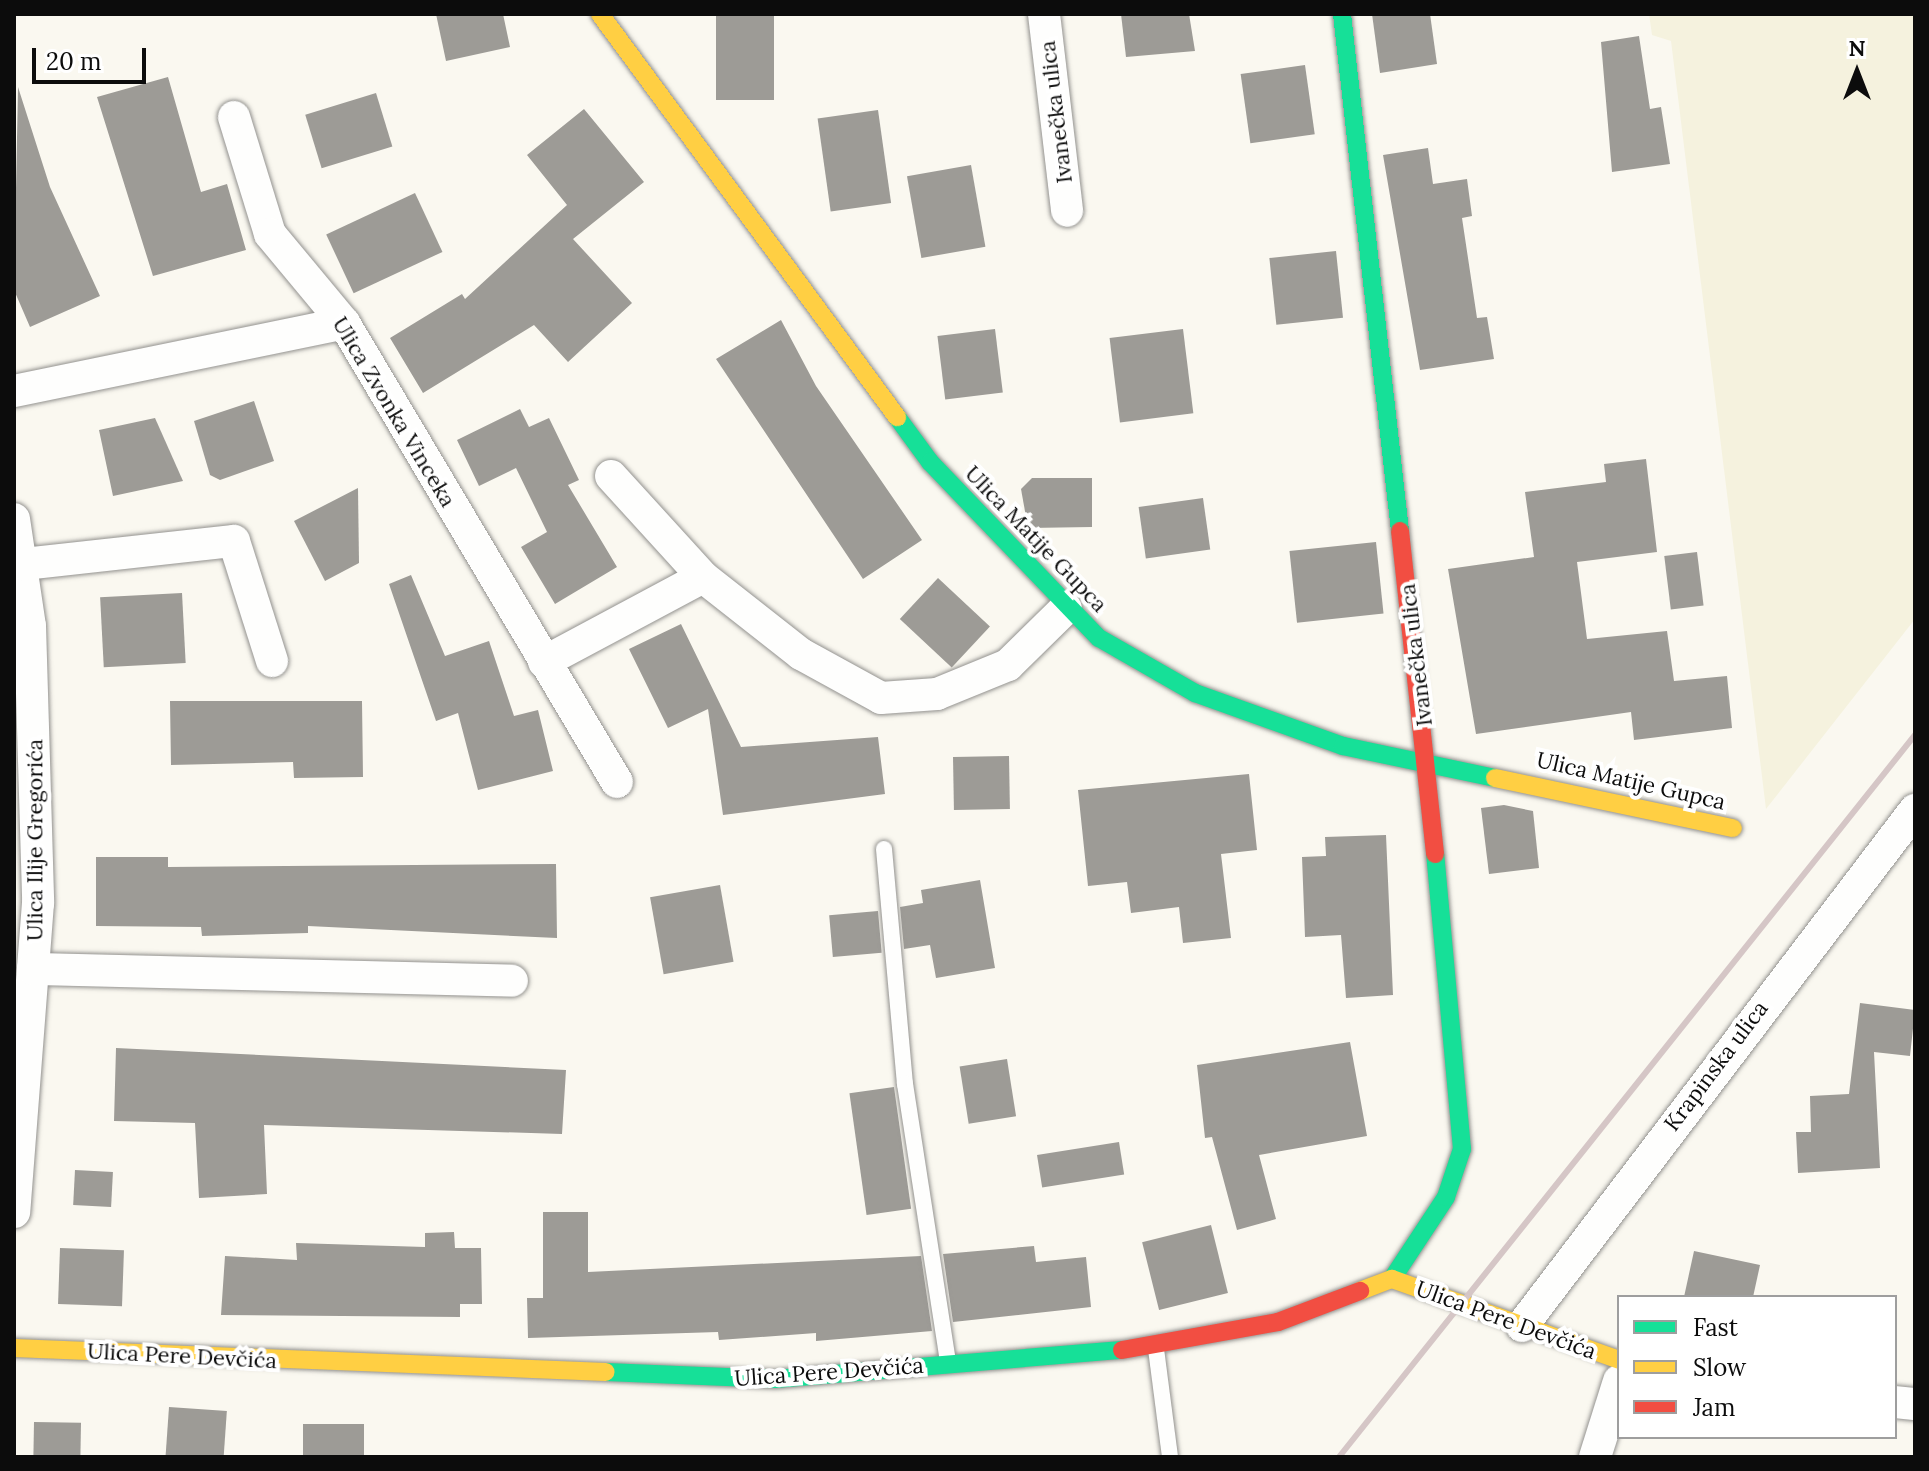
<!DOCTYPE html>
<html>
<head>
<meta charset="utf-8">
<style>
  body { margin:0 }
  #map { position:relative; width:1929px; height:1471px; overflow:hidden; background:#faf8f0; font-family:Lora,serif }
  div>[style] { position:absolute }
  .farmland>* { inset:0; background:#f5f2de }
  .building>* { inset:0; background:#9d9b96; transform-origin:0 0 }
  .roads { filter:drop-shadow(0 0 2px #93928f) drop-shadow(0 0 2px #93928f) }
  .lane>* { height:16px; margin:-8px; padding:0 8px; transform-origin:8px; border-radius:8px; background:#fefefd }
  .street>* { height:32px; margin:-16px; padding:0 16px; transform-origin:16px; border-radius:16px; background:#fefefd }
  .fast>* { height:18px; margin:-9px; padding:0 9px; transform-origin:9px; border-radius:9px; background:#16e098 }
  .slow>* { height:18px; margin:-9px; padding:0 9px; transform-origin:9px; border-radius:9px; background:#ffcf43 }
  .jam>* { height:18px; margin:-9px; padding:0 9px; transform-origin:9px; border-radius:9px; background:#f24e42 }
  .rail>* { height:6px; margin:-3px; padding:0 3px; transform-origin:3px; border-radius:3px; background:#d5c6c6 }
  span { translate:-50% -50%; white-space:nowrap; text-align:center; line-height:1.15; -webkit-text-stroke:8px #fff; paint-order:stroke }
  .street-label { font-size:22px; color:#0c0c0c }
  .frame { position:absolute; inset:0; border:16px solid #0c0c0c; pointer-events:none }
  .legend { position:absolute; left:1617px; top:1295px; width:280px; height:144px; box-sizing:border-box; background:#fff; border:2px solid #9e9e9e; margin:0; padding:10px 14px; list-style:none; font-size:24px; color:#0c0c0c }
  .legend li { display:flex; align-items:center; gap:16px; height:40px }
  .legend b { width:40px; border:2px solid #9e9e9e }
  .north { position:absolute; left:1817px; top:32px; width:80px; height:80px; -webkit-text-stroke:6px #fff; paint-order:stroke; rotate:0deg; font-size:22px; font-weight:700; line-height:32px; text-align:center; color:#0c0c0c }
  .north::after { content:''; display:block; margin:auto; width:28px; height:36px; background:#0c0c0c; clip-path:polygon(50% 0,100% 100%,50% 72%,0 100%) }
  .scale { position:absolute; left:32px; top:48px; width:114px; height:36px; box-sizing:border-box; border:4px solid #0c0c0c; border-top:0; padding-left:10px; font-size:24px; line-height:28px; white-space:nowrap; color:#0c0c0c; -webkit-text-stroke:6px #fff; paint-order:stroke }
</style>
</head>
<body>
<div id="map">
  <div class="farmland">
    <div style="clip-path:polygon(1649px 14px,1915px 14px,1915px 619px,1766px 809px,1671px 41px,1652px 35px)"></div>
  </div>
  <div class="building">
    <div style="clip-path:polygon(436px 14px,503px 14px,510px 47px,446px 61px)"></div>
    <div style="left:716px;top:14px;width:58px;height:86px"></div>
    <div style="clip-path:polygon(1121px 14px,1189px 14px,1195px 51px,1126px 57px)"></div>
    <div style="clip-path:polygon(1372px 14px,1430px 14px,1437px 64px,1380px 73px)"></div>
    <div style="clip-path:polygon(1639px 36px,1650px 109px,1661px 107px,1670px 164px,1612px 172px,1601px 42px)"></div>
    <div style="left:1305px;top:65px;width:70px;height:65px;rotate:82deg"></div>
    <div style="clip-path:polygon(168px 77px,201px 192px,227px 184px,246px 250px,153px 276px,97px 97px)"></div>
    <div style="clip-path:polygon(18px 87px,50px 187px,100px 296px,30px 327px,14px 290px)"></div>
    <div style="left:376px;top:93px;width:56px;height:74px;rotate:73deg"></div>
    <div style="clip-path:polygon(584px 109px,644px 182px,573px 239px,632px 303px,568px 362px,534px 325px,423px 393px,390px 338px,462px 294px,465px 299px,567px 205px,527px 155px)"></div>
    <div style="left:878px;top:110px;width:94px;height:61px;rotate:82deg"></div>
    <div style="clip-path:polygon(1428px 148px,1433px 184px,1467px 179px,1472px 216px,1462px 218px,1477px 318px,1487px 317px,1494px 359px,1420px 370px,1383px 155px)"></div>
    <div style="left:971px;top:165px;width:83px;height:65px;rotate:80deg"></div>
    <div style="left:415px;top:193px;width:65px;height:98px;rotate:65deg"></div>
    <div style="left:1336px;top:251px;width:67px;height:67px;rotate:84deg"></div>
    <div style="clip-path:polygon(781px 320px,816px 386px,922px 540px,863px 579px,716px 359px)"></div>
    <div style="left:995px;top:329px;width:64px;height:58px;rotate:83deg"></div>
    <div style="left:1183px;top:329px;width:85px;height:74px;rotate:83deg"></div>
    <div style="clip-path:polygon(254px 401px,274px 461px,220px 480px,210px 475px,194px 421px)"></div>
    <div style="clip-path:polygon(520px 409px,529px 427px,549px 418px,579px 480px,568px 485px,617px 567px,555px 604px,521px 547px,547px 532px,516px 468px,479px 486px,457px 440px)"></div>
    <div style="clip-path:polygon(155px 418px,183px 481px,113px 496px,99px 430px)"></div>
    <div style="clip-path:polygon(1646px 459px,1657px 552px,1577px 562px,1587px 639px,1667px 631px,1674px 681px,1727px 676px,1732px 728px,1634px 740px,1631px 712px,1476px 734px,1448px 569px,1534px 557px,1525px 492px,1606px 482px,1604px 464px)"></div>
    <div style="clip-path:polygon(1032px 478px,1092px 478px,1092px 527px,1028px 528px,1021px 489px)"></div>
    <div style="clip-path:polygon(358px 488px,359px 563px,325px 581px,294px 521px)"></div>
    <div style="left:1203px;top:498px;width:52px;height:65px;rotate:82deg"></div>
    <div style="left:1376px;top:542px;width:72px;height:87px;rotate:84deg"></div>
    <div style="left:1697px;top:552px;width:54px;height:33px;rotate:83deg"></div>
    <div style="clip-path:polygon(411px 575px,445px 656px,489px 641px,514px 716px,538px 710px,553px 771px,478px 790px,458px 713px,436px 721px,389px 584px)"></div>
    <div style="left:938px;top:578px;width:71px;height:56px;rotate:43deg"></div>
    <div style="left:182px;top:593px;width:70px;height:82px;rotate:87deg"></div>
    <div style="clip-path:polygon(681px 624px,741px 747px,878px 737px,885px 794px,723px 815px,708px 709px,668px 728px,629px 649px)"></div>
    <div style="clip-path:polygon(170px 701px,362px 701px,363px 777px,294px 778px,293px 762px,171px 765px)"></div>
    <div style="left:1009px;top:756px;width:53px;height:56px;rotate:89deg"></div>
    <div style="clip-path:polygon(1249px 774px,1257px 850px,1221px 854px,1231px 938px,1183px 943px,1179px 907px,1131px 913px,1127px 882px,1088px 886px,1078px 790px)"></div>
    <div style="clip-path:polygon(1504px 805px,1533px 811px,1539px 868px,1489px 874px,1481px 808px)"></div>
    <div style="clip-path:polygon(1386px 835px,1393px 995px,1346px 998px,1341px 935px,1305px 937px,1302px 857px,1326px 856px,1325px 837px)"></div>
    <div style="clip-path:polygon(96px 857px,168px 857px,168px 867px,556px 864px,557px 938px,308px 926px,308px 933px,202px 936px,201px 927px,96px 926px)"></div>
    <div style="clip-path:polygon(980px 880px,995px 968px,936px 978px,930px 945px,904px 949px,900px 907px,923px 903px,921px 890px)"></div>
    <div style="left:720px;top:885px;width:78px;height:71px;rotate:80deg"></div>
    <div style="left:878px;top:911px;width:42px;height:49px;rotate:85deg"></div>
    <div style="clip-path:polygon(1860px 1003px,1915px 1010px,1910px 1056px,1874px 1052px,1880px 1168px,1798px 1173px,1796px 1132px,1811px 1132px,1810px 1096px,1849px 1094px)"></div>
    <div style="clip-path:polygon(1350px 1042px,1367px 1136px,1259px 1155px,1276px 1219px,1237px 1230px,1212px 1137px,1205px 1138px,1197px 1065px)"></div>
    <div style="clip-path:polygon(116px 1048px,566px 1070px,562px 1134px,264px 1125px,267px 1194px,199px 1198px,195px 1123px,114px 1121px)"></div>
    <div style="left:1007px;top:1059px;width:58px;height:48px;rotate:81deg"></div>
    <div style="left:894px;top:1087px;width:123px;height:45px;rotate:82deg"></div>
    <div style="left:1119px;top:1142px;width:33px;height:83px;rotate:81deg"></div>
    <div style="left:75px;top:1170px;width:38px;height:35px;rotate:3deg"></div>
    <div style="clip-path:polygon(543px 1212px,588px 1212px,588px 1272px,921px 1256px,932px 1331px,816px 1341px,816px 1333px,719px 1340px,718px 1332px,528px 1338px,527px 1298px,543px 1298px)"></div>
    <div style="left:1211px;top:1225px;width:70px;height:71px;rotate:76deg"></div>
    <div style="clip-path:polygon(454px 1232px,455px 1248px,481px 1248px,482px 1304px,460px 1304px,460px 1317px,221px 1315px,225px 1256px,297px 1260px,296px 1243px,425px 1247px,425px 1233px)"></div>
    <div style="clip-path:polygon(1034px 1246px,1036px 1262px,1086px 1257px,1091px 1307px,953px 1322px,943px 1254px)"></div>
    <div style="left:60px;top:1248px;width:64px;height:56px;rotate:2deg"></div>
    <div style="clip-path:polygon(1694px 1251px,1760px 1265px,1753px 1297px,1684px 1297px)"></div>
    <div style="left:169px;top:1407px;width:58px;height:50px;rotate:4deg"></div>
    <div style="left:34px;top:1422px;width:47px;height:35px;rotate:1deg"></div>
    <div style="left:303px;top:1424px;width:61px;height:33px"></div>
  </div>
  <div class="roads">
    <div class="lane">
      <div style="left:884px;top:849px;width:236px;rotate:84.9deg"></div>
      <div style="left:905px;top:1084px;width:280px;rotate:81.2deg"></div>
      <div style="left:1156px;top:1349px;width:109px;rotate:82.6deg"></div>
    </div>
    <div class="street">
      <div style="left:1044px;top:14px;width:198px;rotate:83.3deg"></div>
      <div style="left:234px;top:117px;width:122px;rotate:72.9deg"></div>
      <div style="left:270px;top:234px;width:116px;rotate:50.3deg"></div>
      <div style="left:344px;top:323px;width:534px;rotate:59.26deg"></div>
      <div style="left:14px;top:391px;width:337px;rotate:-11.6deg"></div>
      <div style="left:611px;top:476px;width:137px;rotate:47.7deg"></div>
      <div style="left:14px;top:519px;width:108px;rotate:81.5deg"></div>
      <div style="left:30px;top:626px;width:277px;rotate:88.3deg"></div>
      <div style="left:38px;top:903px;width:310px;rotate:94.4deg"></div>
      <div style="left:24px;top:564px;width:211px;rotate:-6.3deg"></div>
      <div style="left:234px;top:541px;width:126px;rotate:72.4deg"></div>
      <div style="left:544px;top:662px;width:180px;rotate:-28.1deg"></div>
      <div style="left:703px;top:577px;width:125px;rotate:38.2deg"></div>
      <div style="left:801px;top:654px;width:91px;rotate:28.8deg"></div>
      <div style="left:881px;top:698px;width:56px;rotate:-4.1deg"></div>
      <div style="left:937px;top:694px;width:77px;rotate:-22.2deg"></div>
      <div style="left:1008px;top:665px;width:81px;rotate:-44.5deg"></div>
      <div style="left:33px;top:969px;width:479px;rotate:1.4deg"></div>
      <div style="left:1522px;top:1326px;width:649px;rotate:-52.71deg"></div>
      <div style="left:1895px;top:1402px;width:20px;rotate:6deg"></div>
      <div style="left:1595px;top:1457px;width:80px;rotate:-72.5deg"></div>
    </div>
    <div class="fast">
      <div style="left:1342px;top:14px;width:520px;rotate:83.6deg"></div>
      <div style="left:897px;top:417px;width:56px;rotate:53.7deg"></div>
      <div style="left:930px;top:462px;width:244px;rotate:46.2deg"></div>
      <div style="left:1099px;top:638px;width:111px;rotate:29.8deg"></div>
      <div style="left:1195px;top:693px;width:157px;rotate:19.7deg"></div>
      <div style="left:1343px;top:746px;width:155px;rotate:11.9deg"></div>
      <div style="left:1392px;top:1279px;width:98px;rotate:-56.6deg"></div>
      <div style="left:1446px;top:1197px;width:51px;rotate:-71.6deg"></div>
      <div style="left:1462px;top:1149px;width:296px;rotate:-95.2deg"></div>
      <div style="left:606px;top:1372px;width:169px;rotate:2.4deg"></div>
      <div style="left:775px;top:1379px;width:348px;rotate:-4.8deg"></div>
    </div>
    <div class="slow">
      <div style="left:600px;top:14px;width:501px;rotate:53.61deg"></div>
      <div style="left:1495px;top:778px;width:243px;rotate:11.9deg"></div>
      <div style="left:1360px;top:1291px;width:34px;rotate:-21deg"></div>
      <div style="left:1392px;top:1279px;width:241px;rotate:19.6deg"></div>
      <div style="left:14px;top:1348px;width:592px;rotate:2.32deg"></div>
    </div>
    <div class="jam">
      <div style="left:1400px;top:531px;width:325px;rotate:83.8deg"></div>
      <div style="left:1122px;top:1350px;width:158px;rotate:-10.2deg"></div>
      <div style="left:1278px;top:1322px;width:88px;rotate:-20.7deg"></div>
    </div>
  </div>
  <div class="rail">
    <div style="left:1339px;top:1457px;width:924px;rotate:-51.42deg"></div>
  </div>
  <div class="street-label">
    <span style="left:1056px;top:112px;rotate:-97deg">Ivanečka ulica</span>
    <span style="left:394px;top:412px;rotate:59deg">Ulica Zvonka Vinceka</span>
    <span style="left:1036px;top:539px;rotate:46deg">Ulica Matije Gupca</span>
    <span style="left:1416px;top:655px;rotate:-97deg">Ivanečka ulica</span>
    <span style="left:1631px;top:781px;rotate:13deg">Ulica Matije Gupca</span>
    <span style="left:35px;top:840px;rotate:-90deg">Ulica Ilije Gregorića</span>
    <span style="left:1716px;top:1066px;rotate:-53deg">Krapinska ulica</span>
    <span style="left:1506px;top:1320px;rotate:20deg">Ulica Pere Devčića</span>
    <span style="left:182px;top:1356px;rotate:3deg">Ulica Pere Devčića</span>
    <span style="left:829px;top:1372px;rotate:-4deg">Ulica Pere Devčića</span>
  </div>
  <div class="frame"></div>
  <ul class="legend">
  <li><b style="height:10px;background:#16e098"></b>Fast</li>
  <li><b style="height:10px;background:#ffcf43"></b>Slow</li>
  <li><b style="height:10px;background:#f24e42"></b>Jam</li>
  </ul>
  <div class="north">N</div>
  <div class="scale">20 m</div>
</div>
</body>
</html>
